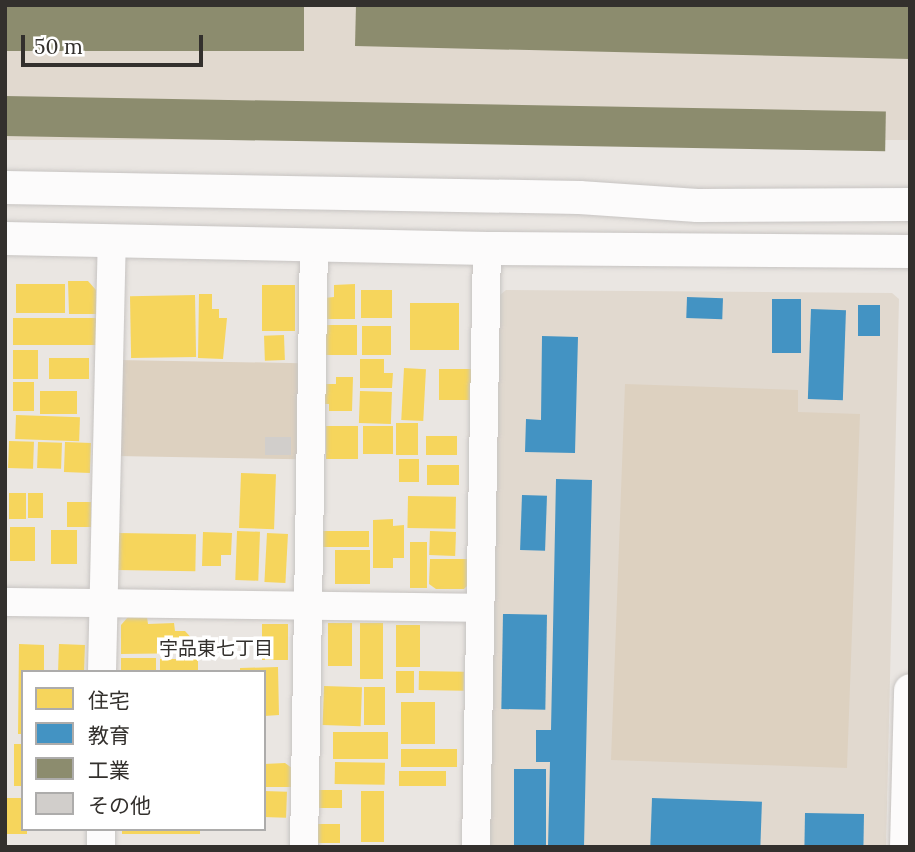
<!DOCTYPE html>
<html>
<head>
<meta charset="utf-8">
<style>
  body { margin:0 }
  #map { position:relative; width:915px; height:852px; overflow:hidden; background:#eae6e2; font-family:Lora,"Noto Sans JP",serif }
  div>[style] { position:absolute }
  .built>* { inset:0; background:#e1d9cf; transform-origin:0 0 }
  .green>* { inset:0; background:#ddd1c0; transform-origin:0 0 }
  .homes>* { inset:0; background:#f6d55c; transform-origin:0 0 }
  .schools>* { inset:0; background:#4393c3; transform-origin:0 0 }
  .industry>* { inset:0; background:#8c8c6e; transform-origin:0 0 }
  .building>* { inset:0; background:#d1cecb; transform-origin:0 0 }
  .roads { filter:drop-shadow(0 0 2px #c7c4c2) drop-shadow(0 0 2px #c7c4c2) }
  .minor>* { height:28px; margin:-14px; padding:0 14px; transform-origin:14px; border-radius:14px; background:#fcfbfb }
  .tertiary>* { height:33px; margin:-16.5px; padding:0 16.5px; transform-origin:16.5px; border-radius:16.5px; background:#fcfbfb }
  span { translate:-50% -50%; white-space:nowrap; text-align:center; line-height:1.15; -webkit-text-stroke:7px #fff; paint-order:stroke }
  .neighbourhood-label { font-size:19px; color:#33302d }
  .frame { position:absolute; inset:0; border:7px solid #33302d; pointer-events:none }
  .legend { position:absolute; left:21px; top:670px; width:245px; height:161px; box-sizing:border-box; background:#fff; border:2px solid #adacab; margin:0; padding:9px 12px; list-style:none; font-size:21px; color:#33302d }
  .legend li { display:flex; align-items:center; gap:14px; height:35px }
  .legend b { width:35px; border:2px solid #adacab }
  .scale { position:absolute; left:21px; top:35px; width:182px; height:32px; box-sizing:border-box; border:4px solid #33302d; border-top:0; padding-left:9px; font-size:21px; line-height:24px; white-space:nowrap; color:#33302d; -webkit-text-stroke:5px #fff; paint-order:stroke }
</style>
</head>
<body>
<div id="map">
  <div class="built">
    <div style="left:5px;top:5px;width:905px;height:135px"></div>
    <div style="clip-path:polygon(506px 290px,892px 293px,899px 299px,886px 847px,488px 847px,500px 295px)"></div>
  </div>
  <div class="green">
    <div style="left:118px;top:360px;width:183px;height:96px;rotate:1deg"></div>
    <div style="clip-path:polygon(625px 384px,798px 390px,798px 412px,860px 414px,847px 768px,611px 760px)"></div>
  </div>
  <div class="homes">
    <div style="clip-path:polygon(68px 281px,88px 281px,96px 290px,97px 314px,69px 314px)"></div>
    <div style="left:16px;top:284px;width:49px;height:29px"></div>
    <div style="clip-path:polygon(355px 284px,355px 319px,324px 319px,324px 298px,334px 297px,334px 285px)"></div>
    <div style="left:262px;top:285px;width:33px;height:46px"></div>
    <div style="left:361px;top:290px;width:31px;height:28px"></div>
    <div style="clip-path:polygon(199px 294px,212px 294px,212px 309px,219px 309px,219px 318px,227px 318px,223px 359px,198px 358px)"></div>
    <div style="left:195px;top:295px;width:62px;height:65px;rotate:89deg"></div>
    <div style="left:410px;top:303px;width:49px;height:47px"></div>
    <div style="left:97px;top:318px;width:27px;height:84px;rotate:90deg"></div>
    <div style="left:323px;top:325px;width:34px;height:30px"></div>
    <div style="left:362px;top:326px;width:29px;height:29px"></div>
    <div style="left:284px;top:335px;width:25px;height:20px;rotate:88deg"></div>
    <div style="left:13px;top:350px;width:25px;height:29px"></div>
    <div style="left:49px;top:358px;width:40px;height:21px"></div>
    <div style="clip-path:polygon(360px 359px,384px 359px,384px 373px,393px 373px,392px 388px,360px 388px)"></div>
    <div style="left:404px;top:368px;width:22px;height:52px;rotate:3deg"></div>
    <div style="left:439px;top:369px;width:32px;height:31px"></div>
    <div style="clip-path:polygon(336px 377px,353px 377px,352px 411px,329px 411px,329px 404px,322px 404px,323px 384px,336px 384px)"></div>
    <div style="left:13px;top:382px;width:21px;height:29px"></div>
    <div style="left:40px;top:391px;width:37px;height:23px"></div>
    <div style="left:360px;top:391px;width:32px;height:32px;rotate:2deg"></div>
    <div style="left:16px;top:415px;width:64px;height:24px;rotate:2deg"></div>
    <div style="left:418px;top:423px;width:32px;height:22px;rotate:90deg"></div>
    <div style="left:326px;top:426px;width:32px;height:33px"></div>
    <div style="left:363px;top:426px;width:30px;height:28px"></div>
    <div style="left:426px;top:436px;width:31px;height:19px"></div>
    <div style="left:9px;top:441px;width:25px;height:27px;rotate:2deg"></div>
    <div style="left:38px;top:442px;width:24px;height:26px;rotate:2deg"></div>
    <div style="left:65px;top:442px;width:26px;height:30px;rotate:2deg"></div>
    <div style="left:399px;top:459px;width:20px;height:23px"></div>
    <div style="left:427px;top:465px;width:32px;height:20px"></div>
    <div style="left:241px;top:473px;width:35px;height:55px;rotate:2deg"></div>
    <div style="left:9px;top:493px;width:17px;height:26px"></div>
    <div style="left:28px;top:493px;width:15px;height:25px"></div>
    <div style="left:408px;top:496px;width:48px;height:32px;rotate:1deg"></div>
    <div style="left:67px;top:502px;width:24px;height:25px"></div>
    <div style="clip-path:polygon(393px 519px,393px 526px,404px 525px,404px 558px,393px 558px,393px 568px,373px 568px,373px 520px)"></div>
    <div style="left:10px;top:527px;width:25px;height:34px"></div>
    <div style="left:51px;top:530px;width:26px;height:34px"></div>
    <div style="left:237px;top:531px;width:23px;height:49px;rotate:2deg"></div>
    <div style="left:321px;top:531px;width:48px;height:16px"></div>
    <div style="left:430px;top:531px;width:26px;height:24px;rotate:2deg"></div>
    <div style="clip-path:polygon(203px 532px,232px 533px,231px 555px,221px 555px,221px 566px,202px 566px)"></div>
    <div style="left:118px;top:533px;width:78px;height:37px;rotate:1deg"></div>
    <div style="left:267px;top:533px;width:21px;height:49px;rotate:3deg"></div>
    <div style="left:410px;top:542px;width:17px;height:46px"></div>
    <div style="left:335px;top:550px;width:35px;height:34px"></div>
    <div style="clip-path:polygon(430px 559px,471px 559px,471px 582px,464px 589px,436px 589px,429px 584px)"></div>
    <div style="clip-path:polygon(128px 617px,147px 617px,148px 624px,174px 623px,175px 631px,185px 631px,197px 644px,197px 653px,121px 654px,121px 625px)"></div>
    <div style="left:328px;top:623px;width:24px;height:43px"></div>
    <div style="left:360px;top:623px;width:23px;height:56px"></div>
    <div style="left:262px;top:624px;width:26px;height:36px"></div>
    <div style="left:396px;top:625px;width:24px;height:42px"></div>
    <div style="clip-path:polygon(19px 644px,44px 645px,44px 672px,23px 672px,23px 734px,18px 734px)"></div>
    <div style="left:59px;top:644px;width:26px;height:28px;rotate:2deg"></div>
    <div style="left:121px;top:658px;width:35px;height:14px"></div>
    <div style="left:160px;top:659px;width:38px;height:13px"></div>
    <div style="clip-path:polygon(278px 667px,279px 715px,264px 716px,264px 672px,240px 672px,240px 668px)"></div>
    <div style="left:396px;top:671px;width:18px;height:22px"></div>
    <div style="left:419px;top:671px;width:45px;height:19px;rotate:1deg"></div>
    <div style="left:324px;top:686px;width:38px;height:39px;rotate:2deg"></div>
    <div style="left:364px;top:687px;width:21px;height:38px"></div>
    <div style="left:401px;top:702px;width:34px;height:42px"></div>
    <div style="left:333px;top:732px;width:55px;height:27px"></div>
    <div style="left:14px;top:744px;width:9px;height:42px"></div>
    <div style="left:401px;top:749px;width:56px;height:18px"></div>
    <div style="left:335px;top:762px;width:50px;height:22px;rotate:1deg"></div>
    <div style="clip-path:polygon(285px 763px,292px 768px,292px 787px,264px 787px,264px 764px)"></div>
    <div style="left:399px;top:771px;width:47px;height:15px"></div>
    <div style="left:317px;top:790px;width:25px;height:18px"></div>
    <div style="left:264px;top:791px;width:23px;height:26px;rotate:2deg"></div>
    <div style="left:361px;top:791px;width:23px;height:51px"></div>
    <div style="clip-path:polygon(7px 798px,23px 798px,23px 829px,27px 829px,27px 834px,6px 834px)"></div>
    <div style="left:317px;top:824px;width:23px;height:19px"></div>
    <div style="left:122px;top:829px;width:78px;height:5px"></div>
  </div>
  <div class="schools">
    <div style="left:687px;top:297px;width:36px;height:21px;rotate:2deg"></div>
    <div style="left:772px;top:299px;width:29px;height:54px"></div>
    <div style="left:858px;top:305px;width:22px;height:31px"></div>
    <div style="left:811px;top:309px;width:35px;height:90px;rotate:2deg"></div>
    <div style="clip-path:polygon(542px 336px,578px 337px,575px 453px,525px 452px,526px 419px,541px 420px)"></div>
    <div style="clip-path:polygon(556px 479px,592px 480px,584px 847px,548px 847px,550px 762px,536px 762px,536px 730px,551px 730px)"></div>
    <div style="left:522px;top:495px;width:25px;height:55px;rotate:2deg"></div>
    <div style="left:503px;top:614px;width:44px;height:95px;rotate:1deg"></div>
    <div style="left:514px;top:769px;width:32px;height:78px"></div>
    <div style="left:652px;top:798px;width:110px;height:49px;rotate:2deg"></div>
    <div style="left:805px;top:813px;width:59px;height:34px;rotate:1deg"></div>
  </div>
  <div class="industry">
    <div style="left:5px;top:5px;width:299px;height:46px"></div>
    <div style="clip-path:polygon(356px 5px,910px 5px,910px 59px,355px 46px)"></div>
    <div style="left:5px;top:96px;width:881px;height:40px;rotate:1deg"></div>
  </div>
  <div class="building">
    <div style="left:265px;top:437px;width:26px;height:18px"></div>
  </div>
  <div class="roads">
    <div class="minor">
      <div style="left:5px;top:602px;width:475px;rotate:0.7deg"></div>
      <div style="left:102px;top:672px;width:433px;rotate:-88.7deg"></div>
      <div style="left:101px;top:847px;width:18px;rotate:-90deg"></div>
      <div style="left:304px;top:847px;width:604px;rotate:-89.05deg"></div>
      <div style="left:476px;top:847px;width:599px;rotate:-88.95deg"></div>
    </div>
    <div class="tertiary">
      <div style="left:5px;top:187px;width:574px;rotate:1deg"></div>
      <div style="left:579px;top:197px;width:118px;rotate:3.9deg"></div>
      <div style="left:697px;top:205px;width:213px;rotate:-0.3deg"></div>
      <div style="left:5px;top:238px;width:482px;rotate:1.2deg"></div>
      <div style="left:487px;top:248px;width:423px;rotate:0.4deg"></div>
      <div style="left:906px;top:847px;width:157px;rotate:-88.5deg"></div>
    </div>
  </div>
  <div class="neighbourhood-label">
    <span style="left:216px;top:649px">宇品東七丁目</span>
  </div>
  <div class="frame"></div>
  <ul class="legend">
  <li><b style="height:19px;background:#f6d55c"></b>住宅</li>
  <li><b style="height:19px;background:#4393c3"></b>教育</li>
  <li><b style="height:19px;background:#8c8c6e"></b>工業</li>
  <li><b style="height:19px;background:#d1cecb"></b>その他</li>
  </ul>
  <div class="scale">50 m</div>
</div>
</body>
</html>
